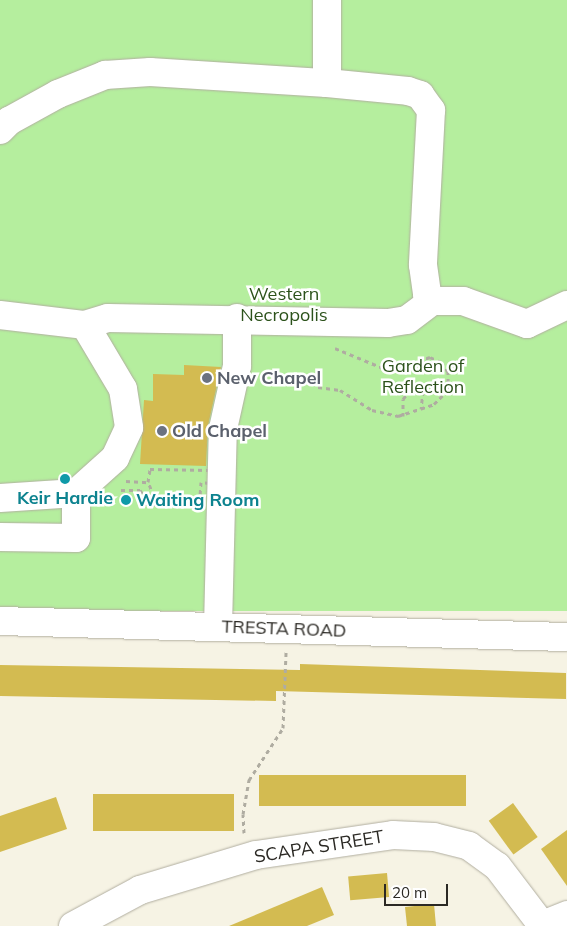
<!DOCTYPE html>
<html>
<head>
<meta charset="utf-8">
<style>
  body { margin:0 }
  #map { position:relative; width:567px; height:926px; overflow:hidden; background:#f6f3e4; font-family:Mulish,sans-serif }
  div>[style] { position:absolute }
  .green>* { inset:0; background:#b5ee9e; transform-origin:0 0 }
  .building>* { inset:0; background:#d3bb51; transform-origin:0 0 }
  .path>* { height:3px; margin-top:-1.5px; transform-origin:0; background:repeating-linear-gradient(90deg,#afaca1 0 4px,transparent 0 8px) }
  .roads { filter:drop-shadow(0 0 1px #b1aea0) drop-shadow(0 0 1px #b1aea0) }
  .minor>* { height:28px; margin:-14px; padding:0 14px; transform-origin:14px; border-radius:14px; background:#fff }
  .dots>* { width:14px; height:14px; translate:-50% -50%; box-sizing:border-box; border:2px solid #fff; border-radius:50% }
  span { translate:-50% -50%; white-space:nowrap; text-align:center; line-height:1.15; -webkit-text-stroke:5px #fff; paint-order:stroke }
  .park-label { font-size:18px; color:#2c521b }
  .worship-label { font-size:18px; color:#5b616d; font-weight:700 }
  .left { translate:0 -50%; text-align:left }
  .culture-label { font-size:18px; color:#0d838f; font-weight:700 }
  .street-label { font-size:18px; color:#2b2924 }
  .scale { position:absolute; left:384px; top:884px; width:64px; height:22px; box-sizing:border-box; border:2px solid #2b2924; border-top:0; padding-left:6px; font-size:15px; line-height:18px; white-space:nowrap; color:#2b2924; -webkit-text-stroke:4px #fff; paint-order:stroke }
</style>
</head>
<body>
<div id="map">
  <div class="green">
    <div style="left:0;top:0;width:567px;height:611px"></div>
  </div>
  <div class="building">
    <div style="clip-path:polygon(184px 365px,221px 367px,208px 426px,206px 466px,140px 464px,144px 400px,153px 401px,153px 374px,184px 375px)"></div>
    <div style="clip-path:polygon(300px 664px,566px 673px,566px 699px,276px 691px,276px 701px,0 696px,0 665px,300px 670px)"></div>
    <div style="left:466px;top:775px;width:31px;height:207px;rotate:90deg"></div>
    <div style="left:93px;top:794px;width:141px;height:37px"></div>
    <div style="clip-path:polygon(56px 797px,67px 829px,0 852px,0 816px)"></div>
    <div style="left:513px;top:803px;width:42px;height:30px;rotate:54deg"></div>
    <div style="clip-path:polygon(567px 830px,567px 886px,541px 849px)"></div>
    <div style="left:387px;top:873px;width:24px;height:39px;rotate:85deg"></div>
    <div style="clip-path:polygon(322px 887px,334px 915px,307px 926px,229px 926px)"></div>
    <div style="clip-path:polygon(434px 904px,436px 926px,407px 926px,405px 907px)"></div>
  </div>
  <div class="path">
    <div style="left:318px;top:387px;width:22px;rotate:8deg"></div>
    <div style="left:340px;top:390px;width:38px;rotate:32deg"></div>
    <div style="left:372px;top:410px;width:27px;rotate:13deg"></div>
    <div style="left:398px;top:416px;width:38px;rotate:-18deg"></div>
    <div style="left:434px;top:404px;width:20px;rotate:-45deg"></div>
    <div style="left:448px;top:390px;width:18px;rotate:-90deg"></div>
    <div style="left:448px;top:372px;width:12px;rotate:-125deg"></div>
    <div style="left:441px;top:362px;width:12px;rotate:-156deg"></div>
    <div style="left:430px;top:357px;width:37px;rotate:161deg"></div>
    <div style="left:395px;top:369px;width:12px;rotate:-175deg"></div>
    <div style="left:383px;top:368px;width:52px;rotate:-157.4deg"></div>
    <div style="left:403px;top:416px;width:17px;rotate:-90deg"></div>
    <div style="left:403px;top:399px;width:14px;rotate:-51deg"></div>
    <div style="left:412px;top:388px;width:11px;rotate:15deg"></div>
    <div style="left:423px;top:391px;width:18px;rotate:96deg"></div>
    <div style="left:150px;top:469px;width:60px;rotate:1deg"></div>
    <div style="left:210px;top:470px;width:13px;rotate:94deg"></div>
    <div style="left:209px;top:483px;width:8px;rotate:-173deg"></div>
    <div style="left:201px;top:482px;width:15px;rotate:94deg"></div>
    <div style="left:200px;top:497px;width:46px;rotate:-178.8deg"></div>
    <div style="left:154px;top:496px;width:15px;rotate:-113deg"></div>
    <div style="left:148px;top:482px;width:13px;rotate:-81deg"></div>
    <div style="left:126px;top:481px;width:22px;rotate:3deg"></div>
    <div style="left:121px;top:490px;width:19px"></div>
    <div style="left:140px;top:490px;width:7px;rotate:56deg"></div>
    <div style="left:144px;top:496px;width:8px;rotate:90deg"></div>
    <div style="left:144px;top:504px;width:53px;rotate:2.2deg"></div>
    <div style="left:244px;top:833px;width:19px;rotate:-93deg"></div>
    <div style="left:243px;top:814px;width:35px;rotate:-80deg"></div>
    <div style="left:249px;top:780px;width:62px;rotate:-56.8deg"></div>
    <div style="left:283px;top:728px;width:76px;rotate:-87.7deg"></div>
  </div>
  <div class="roads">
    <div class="minor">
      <div style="left:327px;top:83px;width:83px;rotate:-90deg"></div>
      <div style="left:0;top:130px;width:13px;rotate:-45deg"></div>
      <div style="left:9px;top:121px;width:56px;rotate:-28.9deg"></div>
      <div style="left:58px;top:94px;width:51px;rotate:-22deg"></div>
      <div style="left:105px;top:75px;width:45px;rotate:-3.8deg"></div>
      <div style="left:150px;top:72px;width:177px;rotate:3.6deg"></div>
      <div style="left:327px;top:83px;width:81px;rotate:5.6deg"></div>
      <div style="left:408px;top:91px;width:13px;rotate:18deg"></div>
      <div style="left:420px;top:95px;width:19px;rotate:54deg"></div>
      <div style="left:431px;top:110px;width:155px;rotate:93deg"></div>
      <div style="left:423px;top:265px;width:29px;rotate:82deg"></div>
      <div style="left:427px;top:294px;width:9px;rotate:54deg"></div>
      <div style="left:0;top:315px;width:86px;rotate:6.7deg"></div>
      <div style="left:85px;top:325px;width:74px;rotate:59.3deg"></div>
      <div style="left:123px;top:389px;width:39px;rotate:81deg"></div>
      <div style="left:129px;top:428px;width:33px;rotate:115deg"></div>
      <div style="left:115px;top:458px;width:52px;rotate:138.1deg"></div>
      <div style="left:76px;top:493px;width:76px;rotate:176.2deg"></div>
      <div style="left:85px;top:325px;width:24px;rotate:-17deg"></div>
      <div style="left:108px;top:318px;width:280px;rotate:1deg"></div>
      <div style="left:388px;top:323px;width:19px;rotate:-9deg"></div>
      <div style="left:407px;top:320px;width:31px;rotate:-37deg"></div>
      <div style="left:432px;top:301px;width:31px"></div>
      <div style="left:463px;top:301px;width:68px;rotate:19.8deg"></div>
      <div style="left:527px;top:324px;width:44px;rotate:-25.4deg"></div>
      <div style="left:0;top:537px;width:76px;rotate:0.8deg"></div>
      <div style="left:76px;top:538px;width:45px;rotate:-90deg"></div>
      <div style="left:0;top:621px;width:567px;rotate:1.62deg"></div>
      <div style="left:218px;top:627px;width:198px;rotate:-88.6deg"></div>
      <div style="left:223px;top:429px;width:65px;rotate:-77.5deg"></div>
      <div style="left:237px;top:366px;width:48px;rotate:-90deg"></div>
      <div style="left:73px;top:926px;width:76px;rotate:-28.2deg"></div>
      <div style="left:140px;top:890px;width:121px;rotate:-16.8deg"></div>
      <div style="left:256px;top:855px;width:138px;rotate:-8.3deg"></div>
      <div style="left:393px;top:835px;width:41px;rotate:2.8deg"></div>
      <div style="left:434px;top:837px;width:36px;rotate:14deg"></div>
      <div style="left:469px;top:846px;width:34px;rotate:36deg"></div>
      <div style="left:497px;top:866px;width:74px;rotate:52.7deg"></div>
      <div style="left:540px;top:926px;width:29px;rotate:-22deg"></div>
    </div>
  </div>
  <div class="dots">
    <div style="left:207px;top:378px;background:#6b7280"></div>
    <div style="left:162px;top:431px;background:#6b7280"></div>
    <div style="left:65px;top:479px;background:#0f9aa8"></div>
    <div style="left:126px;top:500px;background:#0f9aa8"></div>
  </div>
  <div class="park-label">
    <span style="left:284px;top:305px">Western<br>Necropolis</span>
    <span style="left:423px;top:377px">Garden of<br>Reflection</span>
  </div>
  <div class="worship-label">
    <span class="left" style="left:217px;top:378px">New Chapel</span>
    <span class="left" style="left:172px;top:431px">Old Chapel</span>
  </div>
  <div class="culture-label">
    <span style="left:65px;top:498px">Keir Hardie</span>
    <span class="left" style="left:136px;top:500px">Waiting Room</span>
  </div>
  <div class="street-label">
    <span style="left:284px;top:629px;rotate:2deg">TRESTA ROAD</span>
    <span style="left:319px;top:847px;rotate:-9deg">SCAPA STREET</span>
  </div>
  <div class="scale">20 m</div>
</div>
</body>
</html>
